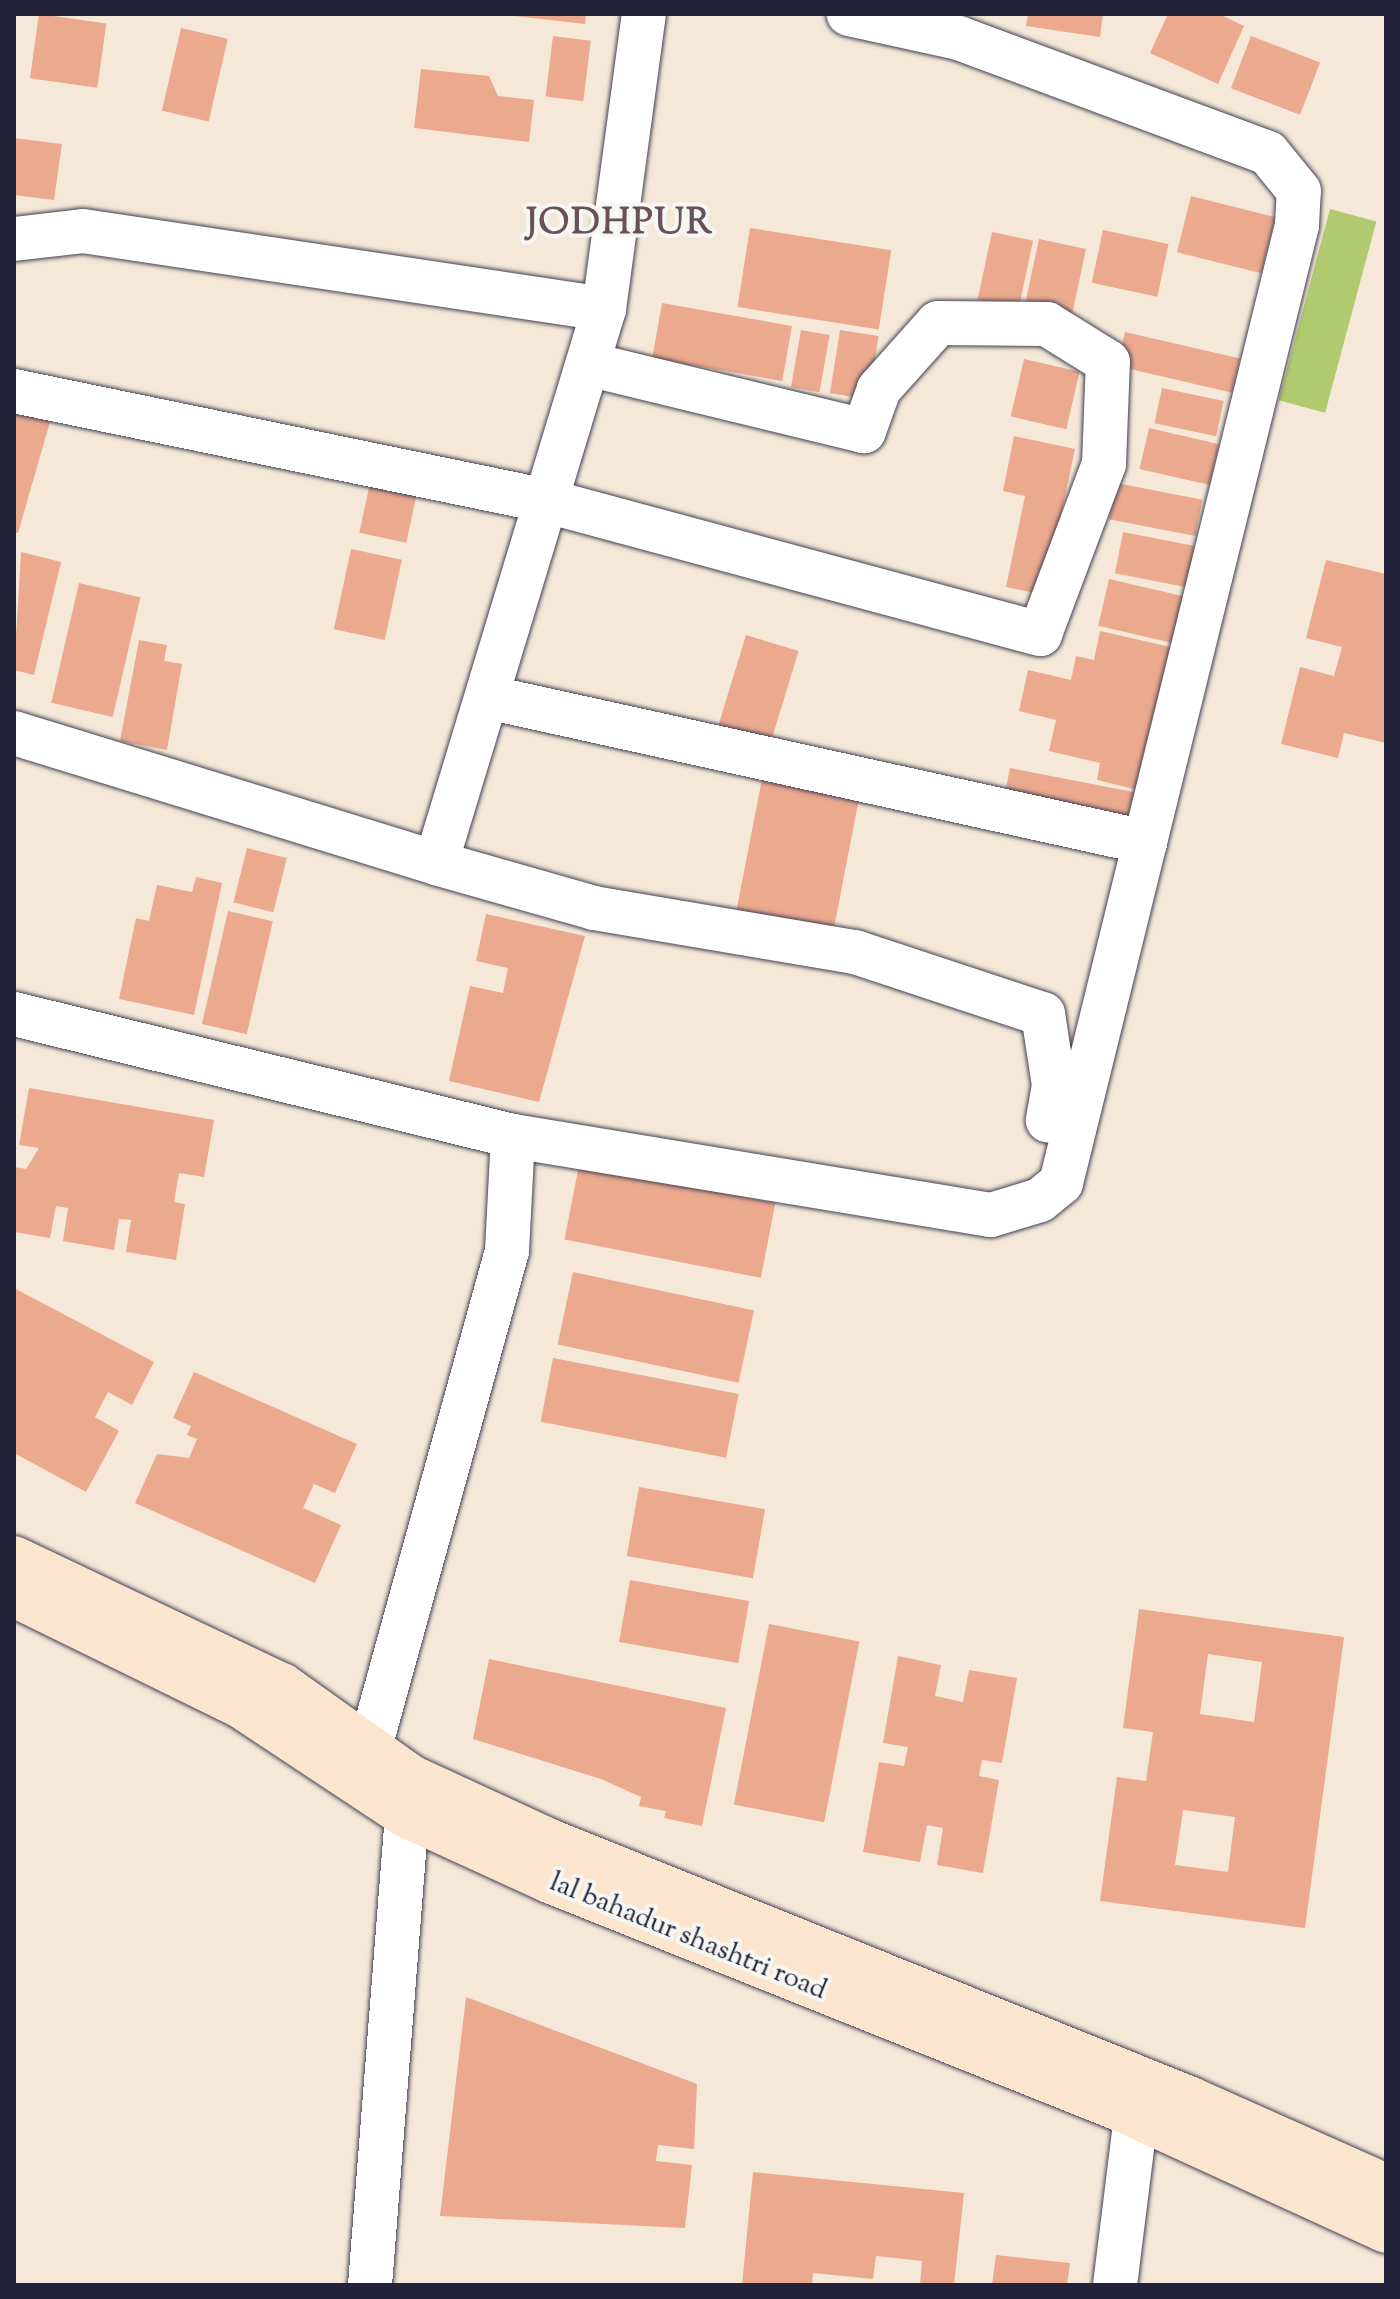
<!DOCTYPE html>
<html>
<head>
<meta charset="utf-8">
<style>
  body { margin:0 }
  #map { position:relative; width:1400px; height:2299px; overflow:hidden; background:#f5e8d8; font-family:"Sorts Mill Goudy",serif }
  div>[style] { position:absolute }
  .green>* { inset:0; background:#b1ca6f; transform-origin:0 0 }
  .building>* { inset:0; background:#eba98e; transform-origin:0 0 }
  .roads { filter:drop-shadow(0 0 2px #424053) drop-shadow(0 0 2px #424053) }
  .minor>* { height:44px; margin:-22px; padding:0 22px; transform-origin:22px; border-radius:22px; background:#fff }
  .tertiary>* { height:44px; margin:-22px; padding:0 22px; transform-origin:22px; border-radius:22px; background:#fff }
  .secondary>* { height:44px; margin:-22px; padding:0 22px; transform-origin:22px; border-radius:22px; background:#fbe5cf }
  span { translate:-50% -50%; white-space:nowrap; text-align:center; line-height:1.15; -webkit-text-stroke:8px #f6f6f2; paint-order:stroke }
  .street-label { font-size:28px; color:#22223b }
  .district-label { font-size:36px; color:#685158; font-weight:700; letter-spacing:2px }
  .frame { position:absolute; inset:0; border:16px solid #22223b; pointer-events:none }
</style>
</head>
<body>
<div id="map">
  <div class="green">
    <div style="left:1330px;top:209px;width:48px;height:198px;rotate:15deg"></div>
  </div>
  <div class="building">
    <div style="left:39px;top:14px;width:68px;height:65px;rotate:8deg"></div>
    <div style="clip-path:polygon(498px 14px,586px 14px,585px 24px)"></div>
    <div style="clip-path:polygon(1028px 14px,1103px 14px,1100px 37px,1026px 26px)"></div>
    <div style="clip-path:polygon(1168px 14px,1219px 14px,1244px 26px,1218px 84px,1150px 53px)"></div>
    <div style="left:181px;top:28px;width:48px;height:85px;rotate:13deg"></div>
    <div style="left:553px;top:36px;width:38px;height:61px;rotate:7deg"></div>
    <div style="left:1251px;top:36px;width:74px;height:56px;rotate:21deg"></div>
    <div style="clip-path:polygon(421px 69px,489px 76px,498px 96px,534px 100px,529px 142px,414px 128px)"></div>
    <div style="clip-path:polygon(14px 138px,62px 144px,54px 200px,14px 195px)"></div>
    <div style="left:1191px;top:196px;width:87px;height:58px;rotate:14deg"></div>
    <div style="left:750px;top:228px;width:143px;height:80px;rotate:9deg"></div>
    <div style="left:1103px;top:230px;width:67px;height:54px;rotate:12deg"></div>
    <div style="left:992px;top:232px;width:42px;height:69px;rotate:12deg"></div>
    <div style="left:1039px;top:239px;width:48px;height:73px;rotate:12deg"></div>
    <div style="left:662px;top:303px;width:132px;height:56px;rotate:10deg"></div>
    <div style="left:801px;top:330px;width:29px;height:58px;rotate:10deg"></div>
    <div style="left:840px;top:330px;width:39px;height:64px;rotate:9deg"></div>
    <div style="left:1125px;top:332px;width:118px;height:35px;rotate:13deg"></div>
    <div style="left:1024px;top:359px;width:57px;height:59px;rotate:13deg"></div>
    <div style="left:1162px;top:388px;width:63px;height:36px;rotate:12deg"></div>
    <div style="clip-path:polygon(14px 412px,52px 415px,18px 533px,14px 532px)"></div>
    <div style="left:1149px;top:428px;width:72px;height:42px;rotate:13deg"></div>
    <div style="clip-path:polygon(1014px 436px,1075px 449px,1044px 595px,1006px 587px,1025px 496px,1003px 491px)"></div>
    <div style="left:371px;top:478px;width:48px;height:56px;rotate:12deg"></div>
    <div style="left:1116px;top:483px;width:88px;height:37px;rotate:11deg"></div>
    <div style="left:1123px;top:532px;width:73px;height:42px;rotate:11deg"></div>
    <div style="left:351px;top:549px;width:52px;height:82px;rotate:12deg"></div>
    <div style="clip-path:polygon(21px 552px,61px 562px,34px 675px,14px 670px)"></div>
    <div style="clip-path:polygon(1326px 560px,1386px 574px,1386px 743px,1344px 733px,1338px 758px,1281px 744px,1300px 667px,1334px 676px,1342px 647px,1306px 638px)"></div>
    <div style="left:1109px;top:579px;width:84px;height:48px;rotate:13deg"></div>
    <div style="left:79px;top:583px;width:63px;height:123px;rotate:13deg"></div>
    <div style="clip-path:polygon(1100px 631px,1175px 648px,1142px 791px,1097px 780px,1100px 763px,1049px 751px,1056px 720px,1019px 711px,1028px 670px,1071px 680px,1076px 656px,1094px 660px)"></div>
    <div style="left:746px;top:635px;width:55px;height:100px;rotate:17deg"></div>
    <div style="clip-path:polygon(139px 640px,167px 645px,164px 661px,182px 664px,167px 750px,120px 741px)"></div>
    <div style="left:1010px;top:768px;width:135px;height:36px;rotate:11deg"></div>
    <div style="left:762px;top:779px;width:99px;height:141px;rotate:11deg"></div>
    <div style="left:247px;top:848px;width:41px;height:56px;rotate:14deg"></div>
    <div style="clip-path:polygon(196px 877px,222px 883px,194px 1015px,119px 999px,136px 918px,149px 921px,157px 885px,192px 892px)"></div>
    <div style="left:228px;top:911px;width:46px;height:116px;rotate:13deg"></div>
    <div style="clip-path:polygon(486px 914px,585px 936px,539px 1102px,449px 1081px,470px 986px,503px 993px,508px 968px,476px 961px)"></div>
    <div style="clip-path:polygon(29px 1088px,214px 1120px,204px 1177px,179px 1173px,174px 1202px,185px 1204px,176px 1260px,126px 1252px,131px 1220px,119px 1219px,114px 1250px,63px 1241px,68px 1208px,56px 1206px,50px 1238px,14px 1232px,14px 1167px,26px 1169px,39px 1148px,19px 1145px)"></div>
    <div style="left:579px;top:1165px;width:200px;height:76px;rotate:11deg"></div>
    <div style="left:573px;top:1272px;width:185px;height:74px;rotate:12deg"></div>
    <div style="clip-path:polygon(14px 1288px,154px 1362px,132px 1405px,108px 1392px,95px 1417px,119px 1431px,86px 1492px,14px 1453px)"></div>
    <div style="left:553px;top:1358px;width:189px;height:65px;rotate:11deg"></div>
    <div style="clip-path:polygon(194px 1372px,357px 1444px,335px 1493px,314px 1484px,303px 1508px,341px 1525px,315px 1583px,135px 1503px,157px 1454px,189px 1458px,197px 1439px,187px 1435px,191px 1426px,173px 1418px)"></div>
    <div style="left:639px;top:1487px;width:128px;height:70px;rotate:10deg"></div>
    <div style="left:630px;top:1580px;width:121px;height:63px;rotate:10deg"></div>
    <div style="clip-path:polygon(evenodd,1139px 1609px,1344px 1637px,1305px 1928px,1100px 1901px,1117px 1777px,1146px 1781px,1153px 1732px,1123px 1728px,1139px 1609px,1208px 1654px,1262px 1662px,1254px 1722px,1200px 1714px,1208px 1654px,1139px 1609px,1183px 1810px,1235px 1817px,1228px 1872px,1175px 1865px,1183px 1810px)"></div>
    <div style="left:769px;top:1624px;width:92px;height:184px;rotate:11deg"></div>
    <div style="clip-path:polygon(898px 1656px,941px 1665px,935px 1696px,963px 1702px,969px 1670px,1017px 1678px,1002px 1763px,982px 1760px,979px 1776px,999px 1780px,983px 1873px,937px 1865px,943px 1828px,927px 1825px,920px 1862px,863px 1852px,879px 1762px,904px 1766px,908px 1747px,883px 1743px)"></div>
    <div style="clip-path:polygon(489px 1659px,726px 1708px,702px 1826px,664px 1818px,666px 1811px,639px 1806px,641px 1797px,601px 1779px,473px 1739px)"></div>
    <div style="clip-path:polygon(466px 1997px,697px 2084px,694px 2149px,658px 2145px,656px 2161px,692px 2165px,685px 2228px,440px 2216px)"></div>
    <div style="clip-path:polygon(753px 2172px,964px 2193px,954px 2285px,920px 2285px,922px 2261px,876px 2256px,873px 2279px,813px 2273px,812px 2285px,742px 2285px)"></div>
    <div style="clip-path:polygon(996px 2255px,1070px 2263px,1067px 2285px,992px 2285px)"></div>
  </div>
  <div class="roads">
    <div class="minor">
      <div style="left:14px;top:239px;width:69px;rotate:-6.6deg"></div>
      <div style="left:83px;top:231px;width:527px;rotate:8.51deg"></div>
      <div style="left:604px;top:309px;width:298px;rotate:-82.3deg"></div>
      <div style="left:14px;top:391px;width:544px;rotate:11.66deg"></div>
      <div style="left:547px;top:501px;width:511px;rotate:15.1deg"></div>
      <div style="left:1040px;top:634px;width:182px;rotate:-69.4deg"></div>
      <div style="left:1104px;top:464px;width:102px;rotate:-87.8deg"></div>
      <div style="left:1108px;top:362px;width:72px;rotate:-148.1deg"></div>
      <div style="left:1047px;top:324px;width:109px;rotate:-179.5deg"></div>
      <div style="left:938px;top:323px;width:89px;rotate:131.8deg"></div>
      <div style="left:879px;top:389px;width:45px;rotate:109.7deg"></div>
      <div style="left:864px;top:431px;width:284px;rotate:-166.4deg"></div>
      <div style="left:487px;top:697px;width:674px;rotate:12.43deg"></div>
      <div style="left:14px;top:733px;width:442px;rotate:17.1deg"></div>
      <div style="left:436px;top:863px;width:579px;rotate:-73.13deg"></div>
      <div style="left:436px;top:863px;width:164px;rotate:15.9deg"></div>
      <div style="left:594px;top:908px;width:265px;rotate:9.6deg"></div>
      <div style="left:855px;top:952px;width:198px;rotate:18.3deg"></div>
      <div style="left:1043px;top:1014px;width:72px;rotate:81.2deg"></div>
      <div style="left:1054px;top:1085px;width:36px;rotate:100deg"></div>
      <div style="left:14px;top:1014px;width:514px;rotate:13.74deg"></div>
      <div style="left:513px;top:1136px;width:115px;rotate:93deg"></div>
      <div style="left:507px;top:1251px;width:515px;rotate:105.44deg"></div>
      <div style="left:513px;top:1136px;width:484px;rotate:9.4deg"></div>
      <div style="left:991px;top:1215px;width:51px;rotate:-17deg"></div>
      <div style="left:1040px;top:1200px;width:27px;rotate:-39deg"></div>
      <div style="left:1061px;top:1183px;width:987px;rotate:-76.16deg"></div>
      <div style="left:1297px;top:225px;width:34px;rotate:-87deg"></div>
      <div style="left:1299px;top:191px;width:49px;rotate:-129.2deg"></div>
      <div style="left:1268px;top:153px;width:330px;rotate:-159.6deg"></div>
      <div style="left:959px;top:38px;width:113px;rotate:-167.7deg"></div>
      <div style="left:1115px;top:2285px;width:169px;rotate:-82.9deg"></div>
    </div>
    <div class="tertiary">
      <div style="left:370px;top:2285px;width:470px;rotate:-85.5deg"></div>
    </div>
    <div class="secondary">
      <div style="left:14px;top:1558px;width:297px;rotate:25.4deg"></div>
      <div style="left:282px;top:1685px;width:158px;rotate:35.5deg"></div>
      <div style="left:411px;top:1777px;width:153px;rotate:24.7deg"></div>
      <div style="left:550px;top:1841px;width:691px;rotate:21.92deg"></div>
      <div style="left:1191px;top:2099px;width:214px;rotate:24deg"></div>
      <div style="left:14px;top:1595px;width:250px;rotate:26.1deg"></div>
      <div style="left:239px;top:1705px;width:201px;rotate:33.5deg"></div>
      <div style="left:407px;top:1816px;width:156px;rotate:24.6deg"></div>
      <div style="left:549px;top:1881px;width:619px;rotate:21.8deg"></div>
      <div style="left:1124px;top:2111px;width:288px;rotate:24.6deg"></div>
    </div>
  </div>
  <div class="street-label">
    <span style="left:688px;top:1937px;rotate:22deg">lal bahadur shashtri road</span>
  </div>
  <div class="district-label">
    <span style="left:620px;top:225px">JODHPUR</span>
  </div>
  <div class="frame"></div>
</div>
</body>
</html>
